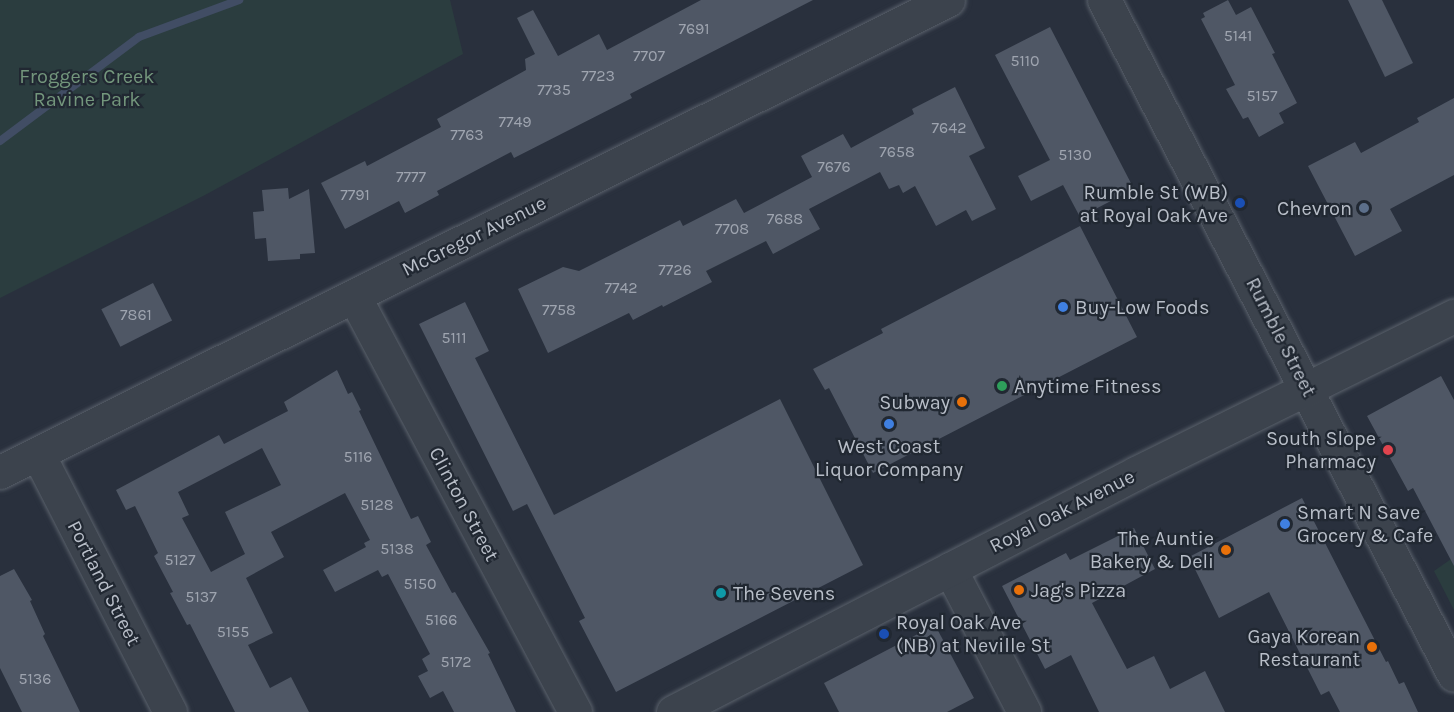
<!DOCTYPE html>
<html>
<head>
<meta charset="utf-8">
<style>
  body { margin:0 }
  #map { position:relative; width:1454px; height:712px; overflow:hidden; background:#29303d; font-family:Karla,sans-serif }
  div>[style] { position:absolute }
  .green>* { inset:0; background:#2b3d3f }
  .stream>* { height:8px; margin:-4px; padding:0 4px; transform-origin:4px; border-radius:4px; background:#414d64 }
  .building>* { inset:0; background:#4f5765; transform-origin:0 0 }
  .roads { filter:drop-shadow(0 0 2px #5a616b) drop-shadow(0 0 2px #5a616b) }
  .minor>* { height:33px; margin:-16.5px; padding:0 16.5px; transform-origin:16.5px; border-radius:16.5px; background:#3c434d }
  .dots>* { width:16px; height:16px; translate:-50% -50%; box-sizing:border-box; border:3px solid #212832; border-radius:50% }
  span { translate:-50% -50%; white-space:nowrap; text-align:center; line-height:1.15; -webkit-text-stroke:4.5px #212832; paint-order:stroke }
  .number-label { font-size:16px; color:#9ea4af }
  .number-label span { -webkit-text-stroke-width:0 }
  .park-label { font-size:20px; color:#73967c }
  .poi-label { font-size:20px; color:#b8bec8 }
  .right { translate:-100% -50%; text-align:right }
  .left { translate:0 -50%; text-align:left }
  .street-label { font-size:20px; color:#b8bec8 }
</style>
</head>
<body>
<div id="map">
  <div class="green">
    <div style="clip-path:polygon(0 0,450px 0,463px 54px,205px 195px,0 298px)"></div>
    <div style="clip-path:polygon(1454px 557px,1454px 610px,1434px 571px)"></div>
  </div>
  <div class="stream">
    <div style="left:0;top:141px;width:174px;rotate:-36.8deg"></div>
    <div style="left:139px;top:37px;width:107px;rotate:-20.3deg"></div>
  </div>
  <div class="building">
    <div style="clip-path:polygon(701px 0,813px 0,630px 94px,632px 98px,514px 158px,511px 152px,437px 191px,439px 195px,405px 213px,399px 201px,345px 229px,321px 183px,365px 161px,367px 166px,441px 127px,437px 119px,526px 70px,525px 59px,535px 54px,517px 18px,533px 10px,558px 56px,599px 34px,607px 50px)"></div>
    <div style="clip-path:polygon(1228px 0,1236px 15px,1251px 7px,1275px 53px,1272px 54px,1297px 103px,1279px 113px,1284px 123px,1259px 137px,1248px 117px,1243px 119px,1226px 89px,1235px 85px,1201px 19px,1205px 17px,1203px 13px)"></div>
    <div style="clip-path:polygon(1348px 0,1382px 0,1413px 63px,1385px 77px)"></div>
    <div style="clip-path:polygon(1050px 27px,1134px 189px,1080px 217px,1063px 185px,1031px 201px,1018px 176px,1050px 160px,995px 55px)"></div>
    <div style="clip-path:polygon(955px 87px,985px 148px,969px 156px,996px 209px,972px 221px,966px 210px,936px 226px,915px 186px,903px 193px,899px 185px,889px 189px,880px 172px,809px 209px,820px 229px,773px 254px,766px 241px,706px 271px,712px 282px,663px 307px,662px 305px,633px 320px,629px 313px,548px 353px,518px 289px,563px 267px,579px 271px,680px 220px,683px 226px,736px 199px,744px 213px,812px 177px,801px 156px,843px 134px,851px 148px,914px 114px,912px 109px)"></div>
    <div style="clip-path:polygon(1454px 98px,1454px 175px,1390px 209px,1402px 231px,1355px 256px,1308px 166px,1355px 142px,1361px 153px,1419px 122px,1417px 118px)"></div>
    <div style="clip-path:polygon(288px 188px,289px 199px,309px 189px,315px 253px,300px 254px,300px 259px,268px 261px,266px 238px,255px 239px,253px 212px,264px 211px,262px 190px)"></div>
    <div style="clip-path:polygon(1080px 226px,1137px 337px,873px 473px,829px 388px,825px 390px,813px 369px,883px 333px,881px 329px)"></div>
    <div style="left:153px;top:283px;width:42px;height:58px;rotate:63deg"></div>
    <div style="clip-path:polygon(465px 302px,489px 351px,475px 358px,554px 515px,780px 399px,863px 565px,616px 692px,579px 621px,585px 618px,527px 504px,513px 511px,419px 324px)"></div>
    <div style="clip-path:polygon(evenodd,337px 370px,348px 394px,352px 392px,361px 410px,359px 411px,411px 519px,418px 516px,431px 542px,426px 545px,452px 593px,455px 592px,490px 653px,488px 654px,516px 712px,454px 712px,443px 691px,430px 698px,418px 676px,428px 671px,422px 659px,430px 654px,388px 574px,382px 577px,378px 570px,335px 592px,323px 570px,366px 547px,364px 543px,370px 540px,345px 493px,271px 532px,284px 557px,246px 578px,273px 633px,248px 645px,270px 688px,291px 677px,309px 712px,235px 712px,190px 624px,187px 625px,170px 593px,173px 592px,154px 556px,158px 553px,135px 506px,126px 510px,116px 490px,219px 435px,224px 444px,288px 411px,284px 402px,337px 370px,262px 448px,281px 485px,225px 512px,245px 554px,211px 572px,182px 518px,189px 515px,178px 492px,262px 448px)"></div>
    <div style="clip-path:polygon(1441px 376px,1454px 400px,1454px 566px,1413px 488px,1408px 491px,1367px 416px)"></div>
    <div style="clip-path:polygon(1302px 498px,1386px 662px,1388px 661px,1399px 684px,1404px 682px,1418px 712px,1340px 712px,1329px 691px,1321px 695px,1269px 592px,1219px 618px,1189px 557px)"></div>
    <div style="clip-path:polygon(1134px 528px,1155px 569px,1092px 603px,1127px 669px,1154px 656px,1170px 689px,1205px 671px,1225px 712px,1099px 712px,1071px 655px,1045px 669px,1002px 586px,1066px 553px,1070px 560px)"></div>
    <div style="clip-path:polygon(14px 569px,32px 600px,30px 601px,45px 634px,43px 636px,80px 712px,22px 712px,0 668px,0 576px)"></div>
    <div style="clip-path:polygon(935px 625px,974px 698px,947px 712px,839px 712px,824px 683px)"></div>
  </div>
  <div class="roads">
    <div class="minor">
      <div style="left:1104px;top:0;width:760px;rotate:62.59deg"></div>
      <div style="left:354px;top:296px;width:471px;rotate:62deg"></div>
      <div style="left:38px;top:454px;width:290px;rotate:62.9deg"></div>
      <div style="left:0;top:472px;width:1059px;rotate:-26.47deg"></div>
      <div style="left:950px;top:569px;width:161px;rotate:62.6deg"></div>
      <div style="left:673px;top:712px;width:521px;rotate:-27.3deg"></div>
      <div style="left:1136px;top:473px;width:355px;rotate:-26.3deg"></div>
    </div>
  </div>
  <div class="dots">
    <div style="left:1240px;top:203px;background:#1a4fb4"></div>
    <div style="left:1364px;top:208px;background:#5c6f8a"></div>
    <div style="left:1063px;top:307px;background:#3f7fe0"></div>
    <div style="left:1002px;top:386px;background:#2e9e5b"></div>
    <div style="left:962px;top:402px;background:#e8710a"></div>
    <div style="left:889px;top:424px;background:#3f7fe0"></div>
    <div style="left:1388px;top:450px;background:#e0444e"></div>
    <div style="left:1285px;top:524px;background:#3f7fe0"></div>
    <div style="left:1226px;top:550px;background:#e8710a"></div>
    <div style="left:1019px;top:590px;background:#e8710a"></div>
    <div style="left:721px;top:593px;background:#0f9aa8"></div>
    <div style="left:884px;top:634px;background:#1a4fb4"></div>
    <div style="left:1372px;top:647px;background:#e8710a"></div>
  </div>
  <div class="number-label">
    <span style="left:694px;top:29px">7691</span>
    <span style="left:1238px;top:36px">5141</span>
    <span style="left:649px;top:56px">7707</span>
    <span style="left:1025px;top:61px">5110</span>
    <span style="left:598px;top:76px">7723</span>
    <span style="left:554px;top:90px">7735</span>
    <span style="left:1262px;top:96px">5157</span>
    <span style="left:515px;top:122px">7749</span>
    <span style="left:949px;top:128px">7642</span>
    <span style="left:467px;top:135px">7763</span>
    <span style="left:897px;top:152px">7658</span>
    <span style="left:1075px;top:155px">5130</span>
    <span style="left:834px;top:167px">7676</span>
    <span style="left:411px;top:177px">7777</span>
    <span style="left:355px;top:195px">7791</span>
    <span style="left:785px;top:219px">7688</span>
    <span style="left:732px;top:229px">7708</span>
    <span style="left:675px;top:270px">7726</span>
    <span style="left:621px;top:288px">7742</span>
    <span style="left:559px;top:310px">7758</span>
    <span style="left:136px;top:315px">7861</span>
    <span style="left:454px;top:338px">5111</span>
    <span style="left:358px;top:457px">5116</span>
    <span style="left:377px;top:505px">5128</span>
    <span style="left:397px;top:549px">5138</span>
    <span style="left:180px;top:560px">5127</span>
    <span style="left:420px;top:584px">5150</span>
    <span style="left:201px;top:597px">5137</span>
    <span style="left:441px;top:620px">5166</span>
    <span style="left:233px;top:632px">5155</span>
    <span style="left:456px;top:662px">5172</span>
    <span style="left:35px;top:679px">5136</span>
  </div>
  <div class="park-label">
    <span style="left:87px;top:88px">Froggers Creek<br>Ravine Park</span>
  </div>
  <div class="poi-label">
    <span class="right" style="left:1228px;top:204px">Rumble St (WB)<br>at Royal Oak Ave</span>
    <span class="right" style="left:1352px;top:208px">Chevron</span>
    <span class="left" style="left:1075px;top:307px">Buy-Low Foods</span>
    <span class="left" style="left:1014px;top:386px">Anytime Fitness</span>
    <span class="right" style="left:950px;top:402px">Subway</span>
    <span class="right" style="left:1376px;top:450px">South Slope<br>Pharmacy</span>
    <span style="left:889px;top:458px">West Coast<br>Liquor Company</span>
    <span class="left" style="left:1297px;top:524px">Smart N Save<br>Grocery &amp; Cafe</span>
    <span class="right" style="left:1214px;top:550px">The Auntie<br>Bakery &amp; Deli</span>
    <span class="left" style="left:1031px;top:590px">Jag's Pizza</span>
    <span class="left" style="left:733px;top:593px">The Sevens</span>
    <span class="left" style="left:896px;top:634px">Royal Oak Ave<br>(NB) at Neville St</span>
    <span class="right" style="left:1360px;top:648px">Gaya Korean<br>Restaurant</span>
  </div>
  <div class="street-label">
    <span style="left:474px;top:236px;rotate:-26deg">McGregor Avenue</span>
    <span style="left:1281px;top:337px;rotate:63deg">Rumble Street</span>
    <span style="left:464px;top:504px;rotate:62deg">Clinton Street</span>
    <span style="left:1062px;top:511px;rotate:-27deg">Royal Oak Avenue</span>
    <span style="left:104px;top:583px;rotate:63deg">Portland Street</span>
  </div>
</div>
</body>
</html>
